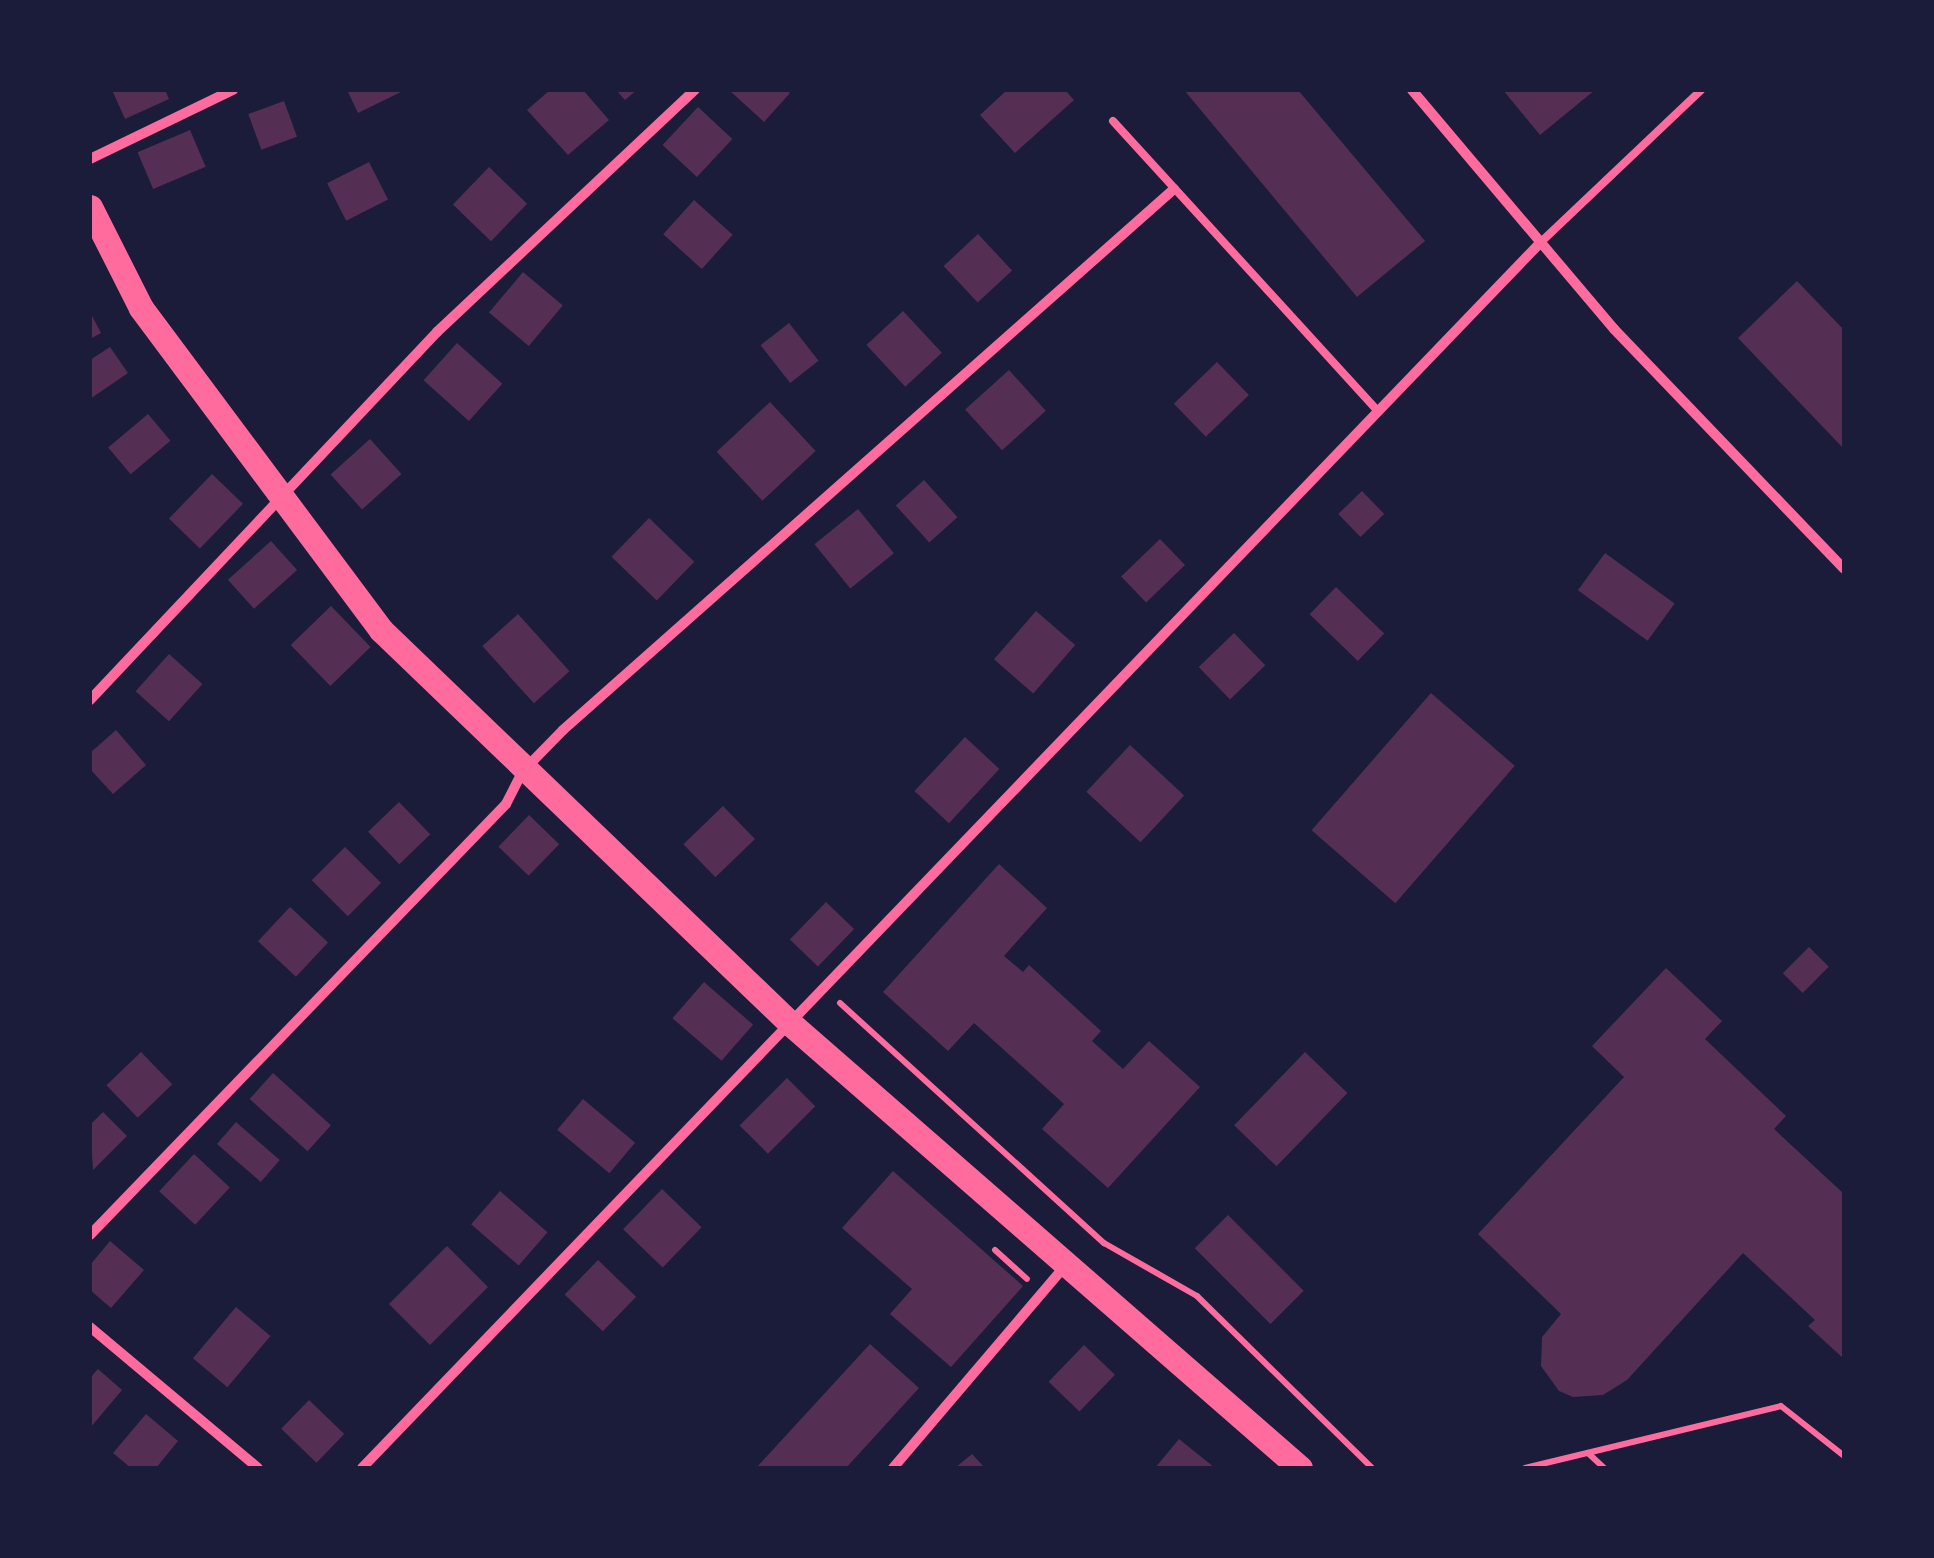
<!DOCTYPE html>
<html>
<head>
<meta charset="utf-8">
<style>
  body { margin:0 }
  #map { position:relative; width:1934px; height:1558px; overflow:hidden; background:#1b1b3a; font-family:Arial,sans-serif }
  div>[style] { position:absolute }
  .building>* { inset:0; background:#542f53; transform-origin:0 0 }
  .path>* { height:6px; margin:-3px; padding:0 3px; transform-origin:3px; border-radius:3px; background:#ff6b9d }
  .service>* { height:8px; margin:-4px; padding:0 4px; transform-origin:4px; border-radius:4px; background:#ff6b9d }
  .minor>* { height:10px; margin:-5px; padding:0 5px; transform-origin:5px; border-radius:5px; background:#ff6b9d }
  .primary>* { height:25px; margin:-12.5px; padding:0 12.5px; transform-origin:12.5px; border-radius:12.5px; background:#ff6b9d }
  span { translate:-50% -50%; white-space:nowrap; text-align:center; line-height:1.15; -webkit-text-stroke:8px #1b1b3a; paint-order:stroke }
  .frame { position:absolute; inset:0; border:92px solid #1b1b3a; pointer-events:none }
</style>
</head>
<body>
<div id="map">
  <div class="building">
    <div style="clip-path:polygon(112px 90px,165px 90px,169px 99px,125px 119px)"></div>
    <div style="clip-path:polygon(347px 90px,405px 90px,358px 113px)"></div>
    <div style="clip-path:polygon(550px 90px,583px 90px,609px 120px,568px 155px,527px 110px)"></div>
    <div style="clip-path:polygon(616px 90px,637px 90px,625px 100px)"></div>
    <div style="clip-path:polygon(729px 90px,786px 90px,790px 93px,764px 122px)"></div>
    <div style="clip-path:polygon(1007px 90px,1065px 90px,1074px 100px,1015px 153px,980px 115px)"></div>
    <div style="clip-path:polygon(1184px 90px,1298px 90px,1425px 241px,1357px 297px)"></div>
    <div style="clip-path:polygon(1503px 90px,1595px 90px,1540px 135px)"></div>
    <div style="left:284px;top:101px;width:38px;height:38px;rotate:70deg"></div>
    <div style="left:698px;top:107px;width:47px;height:52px;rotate:43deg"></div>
    <div style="left:190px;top:130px;width:40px;height:57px;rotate:67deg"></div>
    <div style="left:369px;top:162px;width:42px;height:47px;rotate:63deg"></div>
    <div style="left:489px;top:167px;width:53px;height:52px;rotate:44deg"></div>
    <div style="left:694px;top:200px;width:52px;height:46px;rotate:42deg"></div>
    <div style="left:978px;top:234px;width:50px;height:47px;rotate:47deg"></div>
    <div style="left:523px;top:272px;width:52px;height:53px;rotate:40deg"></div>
    <div style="clip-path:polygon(1797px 281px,1844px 330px,1844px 449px,1738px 338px)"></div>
    <div style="left:903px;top:311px;width:57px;height:50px;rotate:47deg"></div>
    <div style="clip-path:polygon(90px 312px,101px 333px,90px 339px)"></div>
    <div style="left:789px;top:323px;width:48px;height:36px;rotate:52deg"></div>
    <div style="left:457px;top:343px;width:61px;height:50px;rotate:42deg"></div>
    <div style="clip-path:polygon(110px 347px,128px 373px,90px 399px,90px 360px)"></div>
    <div style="left:1217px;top:362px;width:46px;height:60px;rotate:46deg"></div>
    <div style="left:1009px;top:370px;width:55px;height:59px;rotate:48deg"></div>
    <div style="left:770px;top:402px;width:67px;height:73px;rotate:47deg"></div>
    <div style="left:148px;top:414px;width:35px;height:52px;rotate:50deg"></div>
    <div style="left:370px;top:439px;width:47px;height:53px;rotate:48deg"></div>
    <div style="left:212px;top:474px;width:43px;height:62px;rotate:44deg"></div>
    <div style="left:924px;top:480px;width:50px;height:38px;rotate:48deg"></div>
    <div style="left:1362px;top:491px;width:32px;height:33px;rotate:46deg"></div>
    <div style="left:858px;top:509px;width:57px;height:56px;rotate:51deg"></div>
    <div style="left:649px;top:518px;width:63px;height:54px;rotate:44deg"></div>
    <div style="left:1160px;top:539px;width:36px;height:54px;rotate:46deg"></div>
    <div style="left:271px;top:541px;width:39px;height:58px;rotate:48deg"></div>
    <div style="left:1605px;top:553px;width:86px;height:46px;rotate:36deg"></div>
    <div style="left:1336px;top:587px;width:67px;height:38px;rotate:44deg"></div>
    <div style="left:331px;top:606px;width:57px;height:56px;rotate:46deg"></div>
    <div style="left:1036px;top:611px;width:52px;height:64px;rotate:41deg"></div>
    <div style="left:518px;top:614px;width:77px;height:48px;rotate:48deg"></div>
    <div style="left:1234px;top:633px;width:45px;height:49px;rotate:46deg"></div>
    <div style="left:169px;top:654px;width:45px;height:50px;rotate:42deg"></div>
    <div style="left:1431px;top:693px;width:111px;height:182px;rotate:41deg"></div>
    <div style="clip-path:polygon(116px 730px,146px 765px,113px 794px,90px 769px,90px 753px)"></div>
    <div style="left:965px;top:737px;width:47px;height:74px;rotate:43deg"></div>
    <div style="left:1130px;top:745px;width:74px;height:64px;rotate:43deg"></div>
    <div style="left:399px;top:802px;width:45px;height:43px;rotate:46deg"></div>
    <div style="left:723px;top:806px;width:46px;height:55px;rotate:46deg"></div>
    <div style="left:529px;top:815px;width:42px;height:44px;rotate:44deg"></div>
    <div style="left:345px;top:847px;width:51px;height:47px;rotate:45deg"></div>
    <div style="clip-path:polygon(999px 864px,1047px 908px,1004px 956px,1023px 972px,1029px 965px,1101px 1031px,1092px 1041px,1123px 1069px,1149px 1041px,1200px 1087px,1108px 1188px,1042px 1129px,1064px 1104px,974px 1023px,948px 1051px,883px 992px)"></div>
    <div style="left:826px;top:902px;width:39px;height:52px;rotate:44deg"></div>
    <div style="left:290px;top:907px;width:52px;height:47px;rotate:43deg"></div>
    <div style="left:1809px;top:947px;width:28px;height:37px;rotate:45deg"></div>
    <div style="clip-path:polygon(1666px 968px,1722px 1021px,1705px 1039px,1786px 1116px,1774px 1129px,1844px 1194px,1844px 1359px,1808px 1326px,1815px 1320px,1743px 1253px,1627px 1380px,1603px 1395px,1573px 1397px,1559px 1391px,1541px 1366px,1542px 1337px,1561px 1314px,1478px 1234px,1624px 1077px,1592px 1046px)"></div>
    <div style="left:704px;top:982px;width:65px;height:48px;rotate:41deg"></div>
    <div style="left:141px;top:1052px;width:45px;height:48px;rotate:46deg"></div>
    <div style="left:1305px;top:1052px;width:59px;height:102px;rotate:44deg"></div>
    <div style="left:273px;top:1073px;width:78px;height:35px;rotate:42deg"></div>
    <div style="left:787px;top:1078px;width:40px;height:67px;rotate:45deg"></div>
    <div style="left:583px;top:1099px;width:68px;height:40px;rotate:40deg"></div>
    <div style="clip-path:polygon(103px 1112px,127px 1136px,93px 1170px,90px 1125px)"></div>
    <div style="left:236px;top:1122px;width:58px;height:29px;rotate:41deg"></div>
    <div style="left:194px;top:1154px;width:49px;height:51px;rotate:43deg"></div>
    <div style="clip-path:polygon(893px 1171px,1023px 1286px,951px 1367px,890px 1314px,912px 1289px,842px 1228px)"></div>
    <div style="left:662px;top:1189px;width:55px;height:56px;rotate:44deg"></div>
    <div style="left:500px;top:1191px;width:63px;height:44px;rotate:41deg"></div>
    <div style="left:1228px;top:1215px;width:107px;height:47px;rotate:45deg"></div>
    <div style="clip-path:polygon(110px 1241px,144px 1270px,111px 1308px,90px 1290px,90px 1265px)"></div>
    <div style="left:447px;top:1246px;width:58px;height:82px;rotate:45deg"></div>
    <div style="left:598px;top:1260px;width:53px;height:48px;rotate:44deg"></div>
    <div style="left:236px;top:1307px;width:45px;height:67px;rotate:40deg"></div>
    <div style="clip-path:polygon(870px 1344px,919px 1388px,846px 1468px,756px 1468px)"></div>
    <div style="left:1084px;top:1345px;width:43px;height:51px;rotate:44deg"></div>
    <div style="clip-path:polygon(98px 1369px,122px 1390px,90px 1428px,90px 1378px)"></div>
    <div style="left:309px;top:1400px;width:49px;height:40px;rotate:44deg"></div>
    <div style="clip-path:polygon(146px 1414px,178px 1441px,156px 1468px,131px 1468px,113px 1453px)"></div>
    <div style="clip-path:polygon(1179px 1439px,1215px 1468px,1155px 1468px)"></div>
    <div style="clip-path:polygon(972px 1454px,985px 1468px,955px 1468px)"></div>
  </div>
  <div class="path">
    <div style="left:840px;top:1003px;width:357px;rotate:42.3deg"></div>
    <div style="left:1104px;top:1243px;width:107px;rotate:29.7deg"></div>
    <div style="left:1197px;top:1296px;width:245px;rotate:44.5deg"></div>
    <div style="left:995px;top:1250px;width:43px;rotate:42.2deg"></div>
    <div style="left:1588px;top:1453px;width:22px;rotate:43deg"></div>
    <div style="left:1525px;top:1468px;width:263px;rotate:-13.6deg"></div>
    <div style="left:1781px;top:1406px;width:80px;rotate:38.4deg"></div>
  </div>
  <div class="service">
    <div style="left:1113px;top:121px;width:393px;rotate:47.6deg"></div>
    <div style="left:1541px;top:242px;width:221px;rotate:-43.5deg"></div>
  </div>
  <div class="minor">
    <div style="left:1412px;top:90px;width:313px;rotate:49.8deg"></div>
    <div style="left:1614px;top:329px;width:332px;rotate:46.2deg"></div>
    <div style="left:90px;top:159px;width:159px;rotate:-25.8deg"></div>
    <div style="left:90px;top:700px;width:506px;rotate:-46.68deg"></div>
    <div style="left:437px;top:332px;width:354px;rotate:-43.2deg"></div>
    <div style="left:90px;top:1235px;width:599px;rotate:-46.01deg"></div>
    <div style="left:506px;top:804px;width:37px;rotate:-63deg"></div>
    <div style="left:523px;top:771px;width:57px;rotate:-45.7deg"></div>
    <div style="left:563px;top:730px;width:816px;rotate:-41.52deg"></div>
    <div style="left:90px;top:1327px;width:219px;rotate:40deg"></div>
    <div style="left:362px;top:1468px;width:1701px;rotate:-46.12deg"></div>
    <div style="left:893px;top:1468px;width:267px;rotate:-49.6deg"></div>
  </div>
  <div class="primary">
    <div style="left:90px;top:207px;width:113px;rotate:63.2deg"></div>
    <div style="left:141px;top:308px;width:402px;rotate:53.3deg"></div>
    <div style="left:381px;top:630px;width:570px;rotate:43.86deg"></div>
    <div style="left:792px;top:1025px;width:674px;rotate:41.09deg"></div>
  </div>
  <div class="frame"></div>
</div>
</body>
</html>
